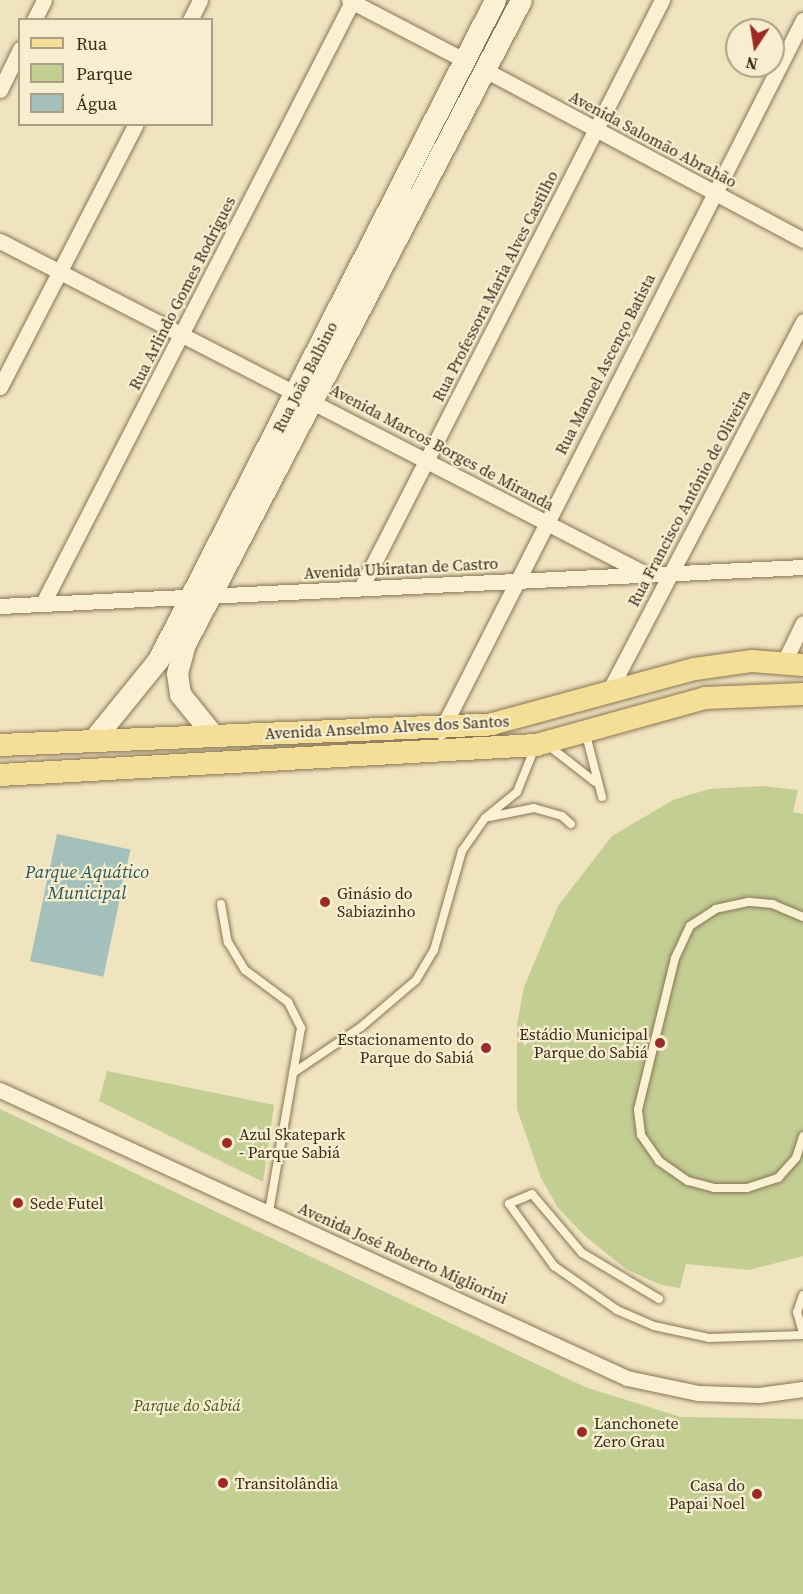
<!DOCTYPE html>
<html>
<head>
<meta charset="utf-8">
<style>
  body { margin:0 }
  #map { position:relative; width:803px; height:1594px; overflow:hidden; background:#f0e4bf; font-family:"Source Serif 4",serif }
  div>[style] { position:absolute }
  .green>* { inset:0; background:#c3ce93 }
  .water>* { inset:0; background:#a3c1ba; transform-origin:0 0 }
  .roads { filter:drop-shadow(0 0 2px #897557) drop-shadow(0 0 2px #897557) }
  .service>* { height:8px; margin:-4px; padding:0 4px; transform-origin:4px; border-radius:4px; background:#faf1d3 }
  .minor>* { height:15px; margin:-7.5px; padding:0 7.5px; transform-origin:7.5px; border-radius:7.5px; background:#faf1d3 }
  .secondary>* { height:21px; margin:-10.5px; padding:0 10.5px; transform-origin:10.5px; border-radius:10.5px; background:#faf1d3 }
  .primary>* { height:22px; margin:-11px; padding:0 11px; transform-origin:11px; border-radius:11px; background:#f5de95 }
  .dots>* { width:16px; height:16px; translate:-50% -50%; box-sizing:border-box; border:3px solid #f7eecf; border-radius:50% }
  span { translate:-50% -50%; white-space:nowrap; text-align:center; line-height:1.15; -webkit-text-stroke:4.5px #f7eecf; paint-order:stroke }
  .street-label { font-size:16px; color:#382b1c }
  .poi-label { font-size:16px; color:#382b1c }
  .left { translate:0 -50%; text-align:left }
  .right { translate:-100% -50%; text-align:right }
  .park-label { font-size:16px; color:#455521; font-style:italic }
  .water-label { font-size:18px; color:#2a5859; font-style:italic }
  .legend { position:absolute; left:18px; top:18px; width:195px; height:108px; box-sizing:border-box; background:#f7eecf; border:2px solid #aba087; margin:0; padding:8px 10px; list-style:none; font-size:18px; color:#382b1c }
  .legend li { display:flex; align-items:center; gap:12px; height:30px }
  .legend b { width:30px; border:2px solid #aba087 }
  .north { position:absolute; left:725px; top:18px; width:60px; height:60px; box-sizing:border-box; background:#f7eecf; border:2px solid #aba087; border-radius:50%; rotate:192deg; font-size:16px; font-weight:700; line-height:24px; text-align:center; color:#382b1c }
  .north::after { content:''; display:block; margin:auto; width:21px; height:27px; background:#9b2b24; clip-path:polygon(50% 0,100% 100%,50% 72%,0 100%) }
</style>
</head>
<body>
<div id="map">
  <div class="green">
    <div style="clip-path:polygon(763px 786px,798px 790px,793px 812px,803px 814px,803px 1256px,749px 1270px,686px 1264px,680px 1288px,661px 1285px,626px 1269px,585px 1236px,558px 1208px,541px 1178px,517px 1109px,517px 1025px,524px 987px,558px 906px,612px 836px,673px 800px,709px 789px)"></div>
    <div style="clip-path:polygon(107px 1071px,274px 1105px,263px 1182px,99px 1101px)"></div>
    <div style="clip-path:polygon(0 1109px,585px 1387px,681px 1417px,803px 1419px,803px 1594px,0 1594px)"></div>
  </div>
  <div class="water">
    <div style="left:57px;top:834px;width:75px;height:130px;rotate:12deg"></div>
  </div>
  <div class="roads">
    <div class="service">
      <div style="left:586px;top:735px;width:64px;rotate:75.5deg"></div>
      <div style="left:549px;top:746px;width:58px;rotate:38deg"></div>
      <div style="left:489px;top:817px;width:46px;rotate:-11.3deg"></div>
      <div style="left:534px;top:808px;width:29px;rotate:16deg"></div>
      <div style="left:562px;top:816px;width:12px;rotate:42deg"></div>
      <div style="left:221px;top:904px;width:39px;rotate:80deg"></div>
      <div style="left:228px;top:942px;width:33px;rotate:59deg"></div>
      <div style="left:245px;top:970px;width:54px;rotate:36.7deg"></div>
      <div style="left:288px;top:1002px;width:29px;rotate:63deg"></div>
      <div style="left:301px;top:1028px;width:187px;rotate:99.9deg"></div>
      <div style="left:803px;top:917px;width:33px;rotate:-157deg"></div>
      <div style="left:773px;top:904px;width:25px;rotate:-175deg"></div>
      <div style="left:748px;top:902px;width:33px;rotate:168deg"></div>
      <div style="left:716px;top:909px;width:31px;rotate:147deg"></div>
      <div style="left:690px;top:926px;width:35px;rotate:115deg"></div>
      <div style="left:675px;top:958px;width:156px;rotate:103.7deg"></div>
      <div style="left:638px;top:1110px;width:25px;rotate:83deg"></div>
      <div style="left:641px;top:1135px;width:32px;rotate:55deg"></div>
      <div style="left:659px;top:1161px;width:35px;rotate:35deg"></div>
      <div style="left:688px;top:1181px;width:27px;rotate:15deg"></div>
      <div style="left:714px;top:1188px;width:33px"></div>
      <div style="left:747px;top:1188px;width:33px;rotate:-18deg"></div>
      <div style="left:778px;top:1178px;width:27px;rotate:-48deg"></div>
      <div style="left:796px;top:1158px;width:23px;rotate:-72deg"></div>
      <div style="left:293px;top:1073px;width:82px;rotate:-34.1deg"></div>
      <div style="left:361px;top:1027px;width:72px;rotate:-40.5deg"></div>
      <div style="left:416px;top:980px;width:35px;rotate:-59deg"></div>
      <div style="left:434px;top:950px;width:103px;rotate:-74.2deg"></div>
      <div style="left:462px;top:851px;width:40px;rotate:-55.1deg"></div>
      <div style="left:485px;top:818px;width:41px;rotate:-39.1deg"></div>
      <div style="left:517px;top:792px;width:48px;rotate:-68.2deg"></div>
      <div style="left:803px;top:1295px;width:18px;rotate:109deg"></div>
      <div style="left:797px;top:1312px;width:22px;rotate:74deg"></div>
      <div style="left:659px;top:1299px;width:90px;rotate:-149.1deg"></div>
      <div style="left:582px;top:1253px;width:77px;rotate:-130.3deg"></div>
      <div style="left:532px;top:1194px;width:25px;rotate:157deg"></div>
      <div style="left:509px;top:1204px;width:77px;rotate:54deg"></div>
      <div style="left:554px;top:1266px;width:77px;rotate:34.9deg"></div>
      <div style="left:617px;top:1310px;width:40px;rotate:23.4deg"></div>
      <div style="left:654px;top:1326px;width:56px;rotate:12.3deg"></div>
      <div style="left:709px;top:1338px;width:94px;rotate:-1.8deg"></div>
    </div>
    <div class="minor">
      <div style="left:349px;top:0;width:130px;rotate:27.6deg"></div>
      <div style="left:34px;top:20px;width:22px;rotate:-63deg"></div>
      <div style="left:190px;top:20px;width:22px;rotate:-63deg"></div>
      <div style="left:485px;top:70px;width:361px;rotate:28.1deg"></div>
      <div style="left:0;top:90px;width:46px;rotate:-64deg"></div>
      <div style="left:0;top:241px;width:720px;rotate:27.28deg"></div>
      <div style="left:0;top:387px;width:296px;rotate:-62.7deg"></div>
      <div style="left:361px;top:588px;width:661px;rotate:-62.89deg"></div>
      <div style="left:43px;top:603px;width:678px;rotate:-62.79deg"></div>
      <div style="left:0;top:606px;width:804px;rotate:-2.78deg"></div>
      <div style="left:784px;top:662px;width:43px;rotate:-64deg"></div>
      <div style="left:608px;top:693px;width:420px;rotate:-62.3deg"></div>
      <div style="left:441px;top:731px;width:798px;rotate:-63.02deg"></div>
      <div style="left:0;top:1090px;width:690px;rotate:24.67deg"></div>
      <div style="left:627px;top:1378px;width:73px;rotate:11.9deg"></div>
      <div style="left:698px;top:1393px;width:61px;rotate:1.9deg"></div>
      <div style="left:759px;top:1395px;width:44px;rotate:-7.8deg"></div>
    </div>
    <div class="secondary">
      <div style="left:214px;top:736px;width:54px;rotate:-129deg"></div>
      <div style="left:180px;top:694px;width:21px;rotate:-98deg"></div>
      <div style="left:177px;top:673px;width:30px;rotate:-75deg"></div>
      <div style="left:185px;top:644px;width:726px;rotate:-62.45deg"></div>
      <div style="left:93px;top:740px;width:103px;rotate:-50.9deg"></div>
      <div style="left:158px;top:660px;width:741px;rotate:-62.95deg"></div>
    </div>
    <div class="primary">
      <div style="left:0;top:745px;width:492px;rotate:-2.4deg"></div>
      <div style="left:492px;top:724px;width:210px;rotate:-15.2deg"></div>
      <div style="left:695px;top:669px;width:58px;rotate:-8deg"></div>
      <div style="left:752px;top:661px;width:51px;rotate:4.5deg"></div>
      <div style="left:0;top:775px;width:537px;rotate:-3.2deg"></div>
      <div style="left:536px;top:745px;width:175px;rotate:-15.5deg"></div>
      <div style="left:705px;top:698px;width:98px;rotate:-2.3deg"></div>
    </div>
  </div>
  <div class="dots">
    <div style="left:325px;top:902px;background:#9b2b24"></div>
    <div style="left:660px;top:1043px;background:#9b2b24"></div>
    <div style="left:486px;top:1048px;background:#9b2b24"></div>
    <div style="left:227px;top:1143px;background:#9b2b24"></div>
    <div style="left:18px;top:1203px;background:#9b2b24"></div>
    <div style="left:582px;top:1432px;background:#9b2b24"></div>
    <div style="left:223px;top:1483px;background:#9b2b24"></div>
    <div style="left:757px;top:1494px;background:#9b2b24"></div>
  </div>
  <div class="street-label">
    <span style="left:653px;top:139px;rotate:28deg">Avenida Salomão Abrahão</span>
    <span style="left:495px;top:286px;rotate:-63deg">Rua Professora Maria Alves Castilho</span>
    <span style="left:182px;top:293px;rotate:-63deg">Rua Arlindo Gomes Rodrigues</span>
    <span style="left:605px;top:364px;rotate:-63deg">Rua Manoel Ascenço Batista</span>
    <span style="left:305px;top:377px;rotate:-63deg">Rua João Balbino</span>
    <span style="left:442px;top:447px;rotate:28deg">Avenida Marcos Borges de Miranda</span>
    <span style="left:689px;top:498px;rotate:-62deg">Rua Francisco Antônio de Oliveira</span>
    <span style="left:401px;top:568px;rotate:-3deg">Avenida Ubiratan de Castro</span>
    <span style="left:387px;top:727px;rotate:-3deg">Avenida Anselmo Alves dos Santos</span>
    <span style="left:403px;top:1253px;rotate:24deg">Avenida José Roberto Migliorini</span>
  </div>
  <div class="poi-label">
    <span class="left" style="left:337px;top:902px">Ginásio do<br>Sabiazinho</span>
    <span class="right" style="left:648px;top:1043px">Estádio Municipal<br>Parque do Sabiá</span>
    <span class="right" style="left:474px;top:1048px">Estacionamento do<br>Parque do Sabiá</span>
    <span class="left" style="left:239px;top:1143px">Azul Skatepark<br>- Parque Sabiá</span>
    <span class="left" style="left:30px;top:1203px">Sede Futel</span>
    <span class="left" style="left:594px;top:1432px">Lanchonete<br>Zero Grau</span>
    <span class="left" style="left:235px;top:1483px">Transitolândia</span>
    <span class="right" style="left:745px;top:1494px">Casa do<br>Papai Noel</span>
  </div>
  <div class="park-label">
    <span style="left:187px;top:1405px">Parque do Sabiá</span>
  </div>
  <div class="water-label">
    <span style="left:87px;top:883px">Parque Aquático<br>Municipal</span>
  </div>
  <ul class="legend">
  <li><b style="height:8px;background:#f5de95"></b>Rua</li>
  <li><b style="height:16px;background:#c3ce93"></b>Parque</li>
  <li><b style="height:16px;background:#a3c1ba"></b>Água</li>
  </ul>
  <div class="north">N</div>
</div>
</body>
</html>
